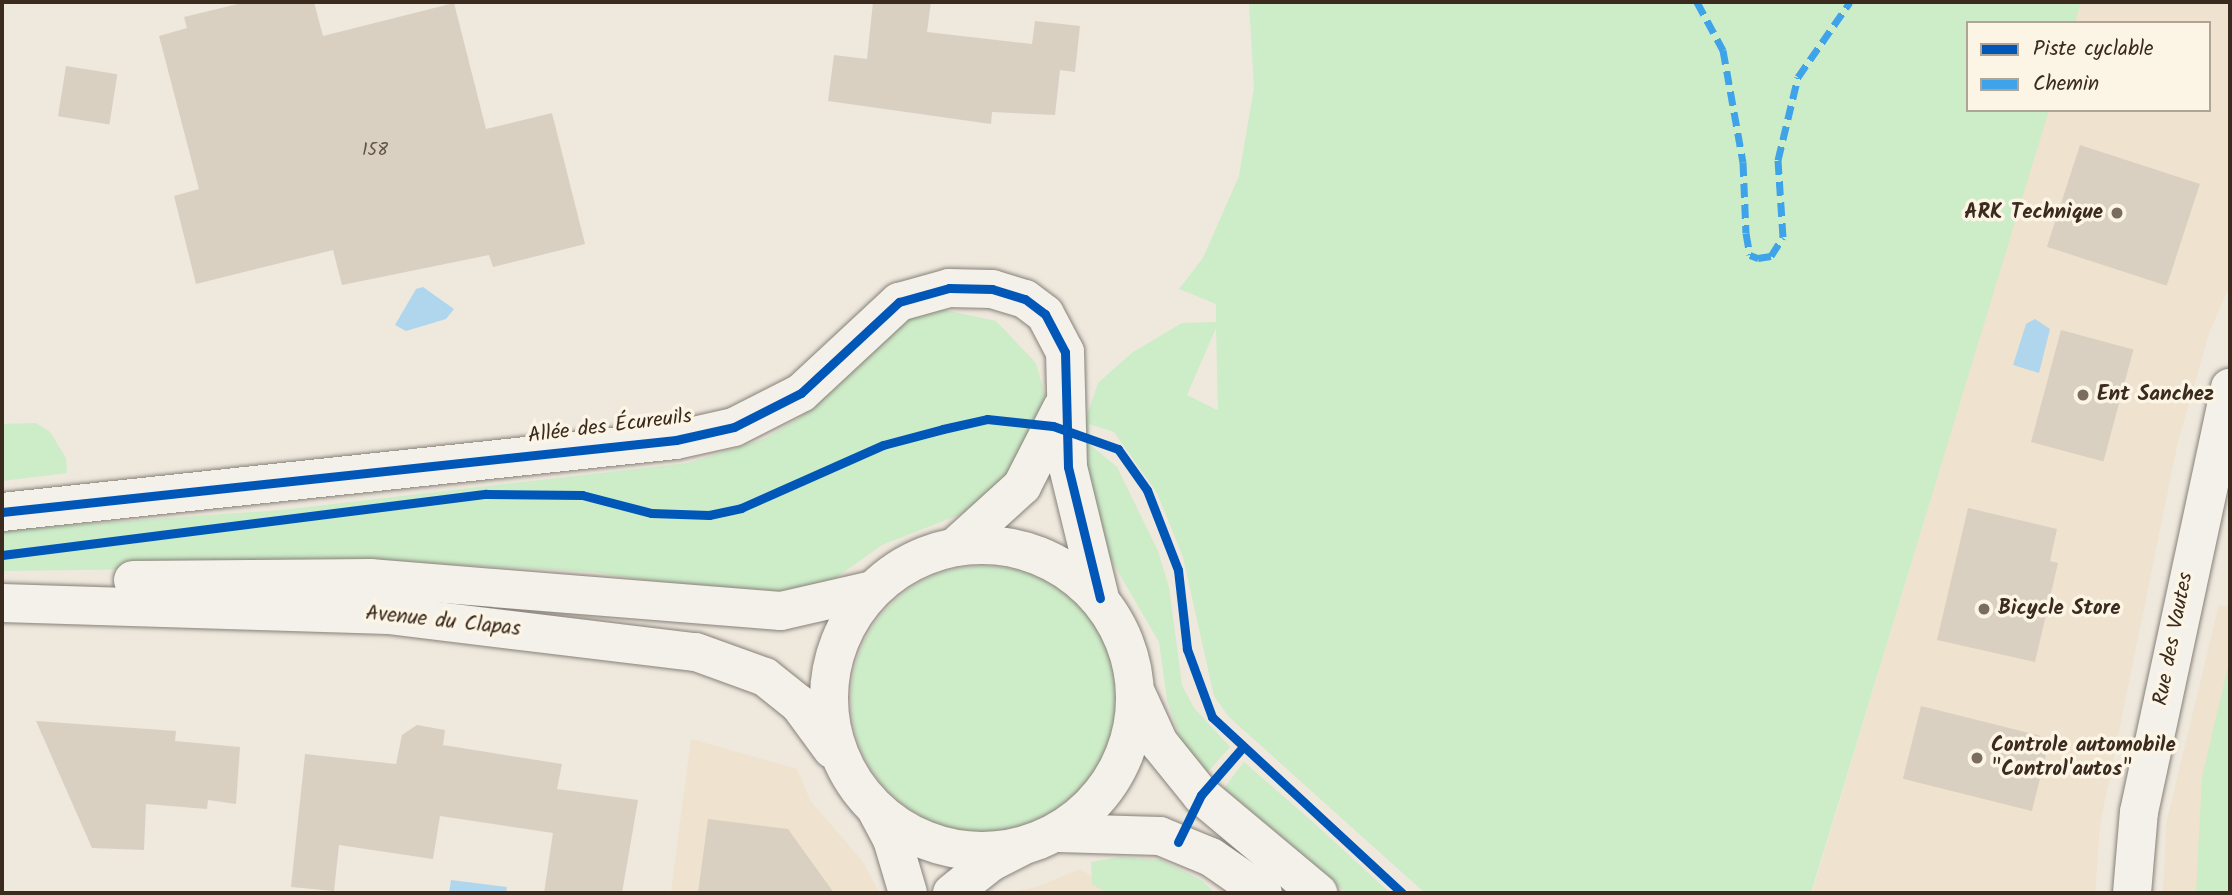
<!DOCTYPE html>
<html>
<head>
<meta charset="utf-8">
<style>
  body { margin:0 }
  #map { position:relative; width:2232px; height:895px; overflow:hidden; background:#eee8dd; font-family:Kalam,sans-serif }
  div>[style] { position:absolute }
  .built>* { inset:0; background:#efe2ce }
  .green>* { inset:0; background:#cdecc8 }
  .round { border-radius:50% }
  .water>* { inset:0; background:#b0d6ee }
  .building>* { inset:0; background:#d9d0c2; transform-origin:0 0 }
  .roads { filter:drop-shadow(0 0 2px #878179) drop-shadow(0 0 2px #878179) }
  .minor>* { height:38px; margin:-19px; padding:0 19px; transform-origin:19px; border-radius:19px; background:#f4f0ea }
  .tertiary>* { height:38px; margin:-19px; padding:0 19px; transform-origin:19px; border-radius:19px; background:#f4f0ea }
  .secondary>* { height:38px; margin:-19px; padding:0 19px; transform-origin:19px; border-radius:19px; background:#f4f0ea }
  .secondary>.ring { margin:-19px; padding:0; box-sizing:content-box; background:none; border:38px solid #f4f0ea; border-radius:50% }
  .quiet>* { height:7px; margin-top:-3.5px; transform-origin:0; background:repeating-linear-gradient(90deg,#3fa3ea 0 14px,transparent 0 21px) }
  .cycleway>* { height:9px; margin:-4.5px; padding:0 4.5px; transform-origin:4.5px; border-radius:4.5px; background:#0057b8 }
  .dots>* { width:19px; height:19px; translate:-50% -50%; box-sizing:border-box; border:4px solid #fcf5e5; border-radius:50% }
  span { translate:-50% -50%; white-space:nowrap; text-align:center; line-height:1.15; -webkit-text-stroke:7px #fcf5e5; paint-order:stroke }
  .number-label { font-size:18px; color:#625447 }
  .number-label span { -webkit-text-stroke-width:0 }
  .poi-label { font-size:21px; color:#3b2a1e; font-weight:700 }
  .right { translate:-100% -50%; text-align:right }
  .left { translate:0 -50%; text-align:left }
  .street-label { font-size:21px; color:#3b2a1e }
  .frame { position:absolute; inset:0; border:4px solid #3b2a1e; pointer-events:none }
  .legend { position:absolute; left:1966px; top:21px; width:245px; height:91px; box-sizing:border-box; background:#fcf5e5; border:2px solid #afa495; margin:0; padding:9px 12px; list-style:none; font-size:21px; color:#3b2a1e }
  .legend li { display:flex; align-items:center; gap:14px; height:35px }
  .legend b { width:35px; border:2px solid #afa495 }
</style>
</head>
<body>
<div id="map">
  <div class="built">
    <div style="clip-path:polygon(2080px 2px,2230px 2px,2230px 285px,2209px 333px,2178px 441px,2100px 824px,2095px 893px,1812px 893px,2048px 110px,2209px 110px,2209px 23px,2074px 23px)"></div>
    <div style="clip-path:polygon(2219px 605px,2230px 607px,2230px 893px,2163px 893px,2166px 824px)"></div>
    <div style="clip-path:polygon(691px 739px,797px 769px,810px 800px,863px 862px,879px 893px,671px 893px)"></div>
    <div style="clip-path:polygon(1080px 869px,1117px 893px,1005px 893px,1037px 887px)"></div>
  </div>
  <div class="green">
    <div style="clip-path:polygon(evenodd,1249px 2px,2081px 2px,2075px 23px,1968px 23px,1968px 110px,2049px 110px,1811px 893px,1425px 893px,1229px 717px,1214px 696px,1183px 557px,1157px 493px,1114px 432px,1089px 424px,1088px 443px,1117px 467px,1158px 551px,1169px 587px,1182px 685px,1194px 708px,1230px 747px,1205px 775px,1184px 749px,1167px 700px,1159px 642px,1109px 556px,1082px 463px,1085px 421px,1098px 383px,1133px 352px,1182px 323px,1216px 322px,1216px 304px,1179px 289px,1203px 258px,1239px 176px,1254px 88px,1249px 2px,1216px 328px,1218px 409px,1217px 410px,1187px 395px,1216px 328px)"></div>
    <div style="clip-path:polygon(940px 309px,996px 321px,1036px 363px,1045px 395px,1043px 430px,1028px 459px,969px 511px,882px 545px,834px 579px,766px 599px,593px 572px,458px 565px,2px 571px,2px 530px,282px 510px,688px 463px,764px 439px,799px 418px,836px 388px,899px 321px)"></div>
    <div style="clip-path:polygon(36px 423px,50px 432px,66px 458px,67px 473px,2px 481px,2px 424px)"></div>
    <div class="round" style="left:851px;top:566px;width:266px;height:266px"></div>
    <div style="clip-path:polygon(2230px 658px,2230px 893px,2196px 893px,2202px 777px)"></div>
    <div style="clip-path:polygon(1244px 762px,1314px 823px,1390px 893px,1346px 893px,1224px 788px)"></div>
    <div style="clip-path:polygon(1121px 857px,1161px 860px,1201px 880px,1215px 893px,1107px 893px,1092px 884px,1091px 862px)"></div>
  </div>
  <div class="water">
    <div style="clip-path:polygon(423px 287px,454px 309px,446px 319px,406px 331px,395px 325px,416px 289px)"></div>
    <div style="clip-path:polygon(2035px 319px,2050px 329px,2039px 373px,2013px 365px,2026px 324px)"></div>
    <div style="clip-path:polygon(451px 880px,507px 887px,506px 893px,449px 893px)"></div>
  </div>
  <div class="building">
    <div style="clip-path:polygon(246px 2px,314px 2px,323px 36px,454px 3px,486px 129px,552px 113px,585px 244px,493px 267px,489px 255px,342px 285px,333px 250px,196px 284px,174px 196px,199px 189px,159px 36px,187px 28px,184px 17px)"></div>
    <div style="clip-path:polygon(873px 2px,931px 2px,927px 32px,1032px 44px,1035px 21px,1080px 26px,1075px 72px,1060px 70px,1055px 115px,992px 112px,991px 124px,828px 101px,834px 55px,867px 59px)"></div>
    <div style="left:66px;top:66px;width:52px;height:51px;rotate:9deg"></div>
    <div style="left:2080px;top:145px;width:126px;height:107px;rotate:18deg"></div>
    <div style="left:2061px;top:330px;width:75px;height:116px;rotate:15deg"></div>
    <div style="clip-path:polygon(1968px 508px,2057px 529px,2050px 561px,2058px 563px,2035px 662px,1937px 640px)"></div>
    <div style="left:1921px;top:706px;width:133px;height:75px;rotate:14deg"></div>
    <div style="clip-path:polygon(36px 721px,176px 731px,175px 741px,240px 747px,236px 804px,208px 800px,207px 809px,146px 804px,144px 850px,92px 848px)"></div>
    <div style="clip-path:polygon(417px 725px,445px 730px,443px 745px,562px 764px,557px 789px,638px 800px,622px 893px,544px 893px,553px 833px,440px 816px,433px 859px,339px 845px,334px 891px,291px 887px,305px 754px,396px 764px,402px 735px)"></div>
    <div style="clip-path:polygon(708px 819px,788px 829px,834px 893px,698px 893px)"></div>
  </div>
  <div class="roads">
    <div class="minor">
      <div style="left:2px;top:512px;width:678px;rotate:-6.1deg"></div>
      <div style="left:676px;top:440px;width:59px;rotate:-12.6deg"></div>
      <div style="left:734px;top:427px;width:75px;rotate:-26.9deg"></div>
      <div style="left:801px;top:393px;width:134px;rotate:-42.9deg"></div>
      <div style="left:899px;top:302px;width:52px;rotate:-15.6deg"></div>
      <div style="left:949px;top:288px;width:43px;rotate:1.3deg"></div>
      <div style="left:992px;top:289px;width:34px;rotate:17deg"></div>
      <div style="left:1025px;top:299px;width:25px;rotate:37deg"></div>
      <div style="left:1045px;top:314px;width:43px;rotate:62.2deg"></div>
      <div style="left:1065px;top:352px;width:115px;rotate:88.5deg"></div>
      <div style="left:1068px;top:467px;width:135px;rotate:76.3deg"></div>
      <div style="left:955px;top:547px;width:91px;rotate:-42.3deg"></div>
      <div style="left:1022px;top:486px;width:88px;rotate:-62.9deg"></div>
      <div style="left:877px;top:811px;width:32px;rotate:62deg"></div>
      <div style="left:892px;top:839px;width:56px;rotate:73.5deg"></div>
      <div style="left:952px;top:893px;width:50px;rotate:-38.5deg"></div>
      <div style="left:991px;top:862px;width:33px;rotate:-27deg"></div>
    </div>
    <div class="tertiary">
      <div style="left:2132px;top:893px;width:81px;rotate:-85.1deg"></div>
      <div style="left:2139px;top:812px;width:434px;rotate:-77.9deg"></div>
    </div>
    <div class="secondary">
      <div class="ring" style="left:829px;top:545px;width:268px;height:268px"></div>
      <div style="left:133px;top:580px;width:237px;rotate:-0.5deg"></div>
      <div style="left:370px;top:578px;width:412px;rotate:4.6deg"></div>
      <div style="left:781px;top:611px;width:94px;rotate:-12.9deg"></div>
      <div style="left:2px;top:603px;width:386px;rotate:1.8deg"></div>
      <div style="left:388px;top:615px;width:310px;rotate:6.9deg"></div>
      <div style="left:696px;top:652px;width:73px;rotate:19.9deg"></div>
      <div style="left:765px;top:677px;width:43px;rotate:38.5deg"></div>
      <div style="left:799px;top:704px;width:56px;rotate:53.7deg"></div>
      <div style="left:1137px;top:695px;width:53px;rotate:65.4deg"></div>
      <div style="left:1159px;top:743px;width:67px;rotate:51.1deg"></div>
      <div style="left:1201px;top:795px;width:153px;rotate:39.9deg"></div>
      <div style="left:1058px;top:833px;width:102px;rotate:1.7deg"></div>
      <div style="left:1160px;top:836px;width:55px;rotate:22.4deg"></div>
      <div style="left:1211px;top:857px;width:63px;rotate:34.7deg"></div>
    </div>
  </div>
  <div class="quiet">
    <div style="left:1697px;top:2px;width:55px;rotate:61.6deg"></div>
    <div style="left:1723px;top:50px;width:114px;rotate:79.9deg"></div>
    <div style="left:1743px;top:162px;width:71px;rotate:87.6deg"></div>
    <div style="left:1746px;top:233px;width:22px;rotate:80deg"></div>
    <div style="left:1750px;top:255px;width:9px;rotate:21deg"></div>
    <div style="left:1758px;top:258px;width:13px;rotate:-9deg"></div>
    <div style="left:1771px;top:256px;width:22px;rotate:-58deg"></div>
    <div style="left:1783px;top:237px;width:77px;rotate:-93.7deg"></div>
    <div style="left:1778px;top:160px;width:85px;rotate:-76.5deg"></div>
    <div style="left:1798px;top:77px;width:91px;rotate:-55.3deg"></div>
  </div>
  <div class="cycleway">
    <div style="left:2px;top:512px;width:678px;rotate:-6.1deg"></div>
    <div style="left:676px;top:440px;width:59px;rotate:-12.6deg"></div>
    <div style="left:734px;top:427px;width:75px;rotate:-26.9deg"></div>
    <div style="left:801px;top:393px;width:134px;rotate:-42.9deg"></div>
    <div style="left:899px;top:302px;width:52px;rotate:-15.6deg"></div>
    <div style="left:949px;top:288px;width:43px;rotate:1.3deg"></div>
    <div style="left:992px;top:289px;width:34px;rotate:17deg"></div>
    <div style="left:1025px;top:299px;width:25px;rotate:37deg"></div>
    <div style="left:1045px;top:314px;width:43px;rotate:62.2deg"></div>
    <div style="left:1065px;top:352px;width:115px;rotate:88.5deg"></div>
    <div style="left:1068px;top:467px;width:135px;rotate:76.3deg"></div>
    <div style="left:2px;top:555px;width:488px;rotate:-7.2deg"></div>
    <div style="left:486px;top:494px;width:96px;rotate:0.6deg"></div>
    <div style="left:582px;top:495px;width:71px;rotate:14.6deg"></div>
    <div style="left:651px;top:513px;width:58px;rotate:2deg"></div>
    <div style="left:709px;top:515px;width:33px;rotate:-12deg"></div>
    <div style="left:741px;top:508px;width:155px;rotate:-23.9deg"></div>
    <div style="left:883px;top:445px;width:62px;rotate:-14.9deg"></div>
    <div style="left:943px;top:429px;width:45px;rotate:-12.8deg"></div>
    <div style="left:987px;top:419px;width:66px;rotate:6.1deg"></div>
    <div style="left:1053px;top:426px;width:69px;rotate:19.5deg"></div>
    <div style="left:1118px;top:449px;width:50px;rotate:54.7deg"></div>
    <div style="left:1147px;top:490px;width:86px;rotate:68.8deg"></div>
    <div style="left:1178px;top:570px;width:80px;rotate:83.5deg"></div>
    <div style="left:1187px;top:649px;width:72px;rotate:69.8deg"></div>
    <div style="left:1212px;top:717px;width:259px;rotate:42.8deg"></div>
    <div style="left:1178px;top:842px;width:52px;rotate:-63.9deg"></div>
    <div style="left:1201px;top:795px;width:62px;rotate:-48.9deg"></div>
  </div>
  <div class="dots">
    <div style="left:2117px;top:213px;background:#7a6c61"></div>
    <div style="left:2083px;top:395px;background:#7a6c61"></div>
    <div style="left:1984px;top:609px;background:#7a6c61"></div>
    <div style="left:1977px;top:758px;background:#7a6c61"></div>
  </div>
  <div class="number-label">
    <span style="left:375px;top:151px">158</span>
  </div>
  <div class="poi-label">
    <span class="right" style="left:2103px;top:213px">ARK Technique</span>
    <span class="left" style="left:2097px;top:395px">Ent Sanchez</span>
    <span class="left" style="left:1998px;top:609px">Bicycle Store</span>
    <span class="left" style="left:1991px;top:758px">Controle automobile<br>"Control'autos"</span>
  </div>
  <div class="street-label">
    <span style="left:610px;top:427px;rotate:-7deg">Allée des Écureuils</span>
    <span style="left:443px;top:622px;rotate:6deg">Avenue du Clapas</span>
    <span style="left:2174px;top:639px;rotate:-79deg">Rue des Vautes</span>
  </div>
  <div class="frame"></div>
  <ul class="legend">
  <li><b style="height:9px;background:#0057b8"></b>Piste cyclable</li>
  <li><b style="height:9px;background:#3fa3ea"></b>Chemin</li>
  </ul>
</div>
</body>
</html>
